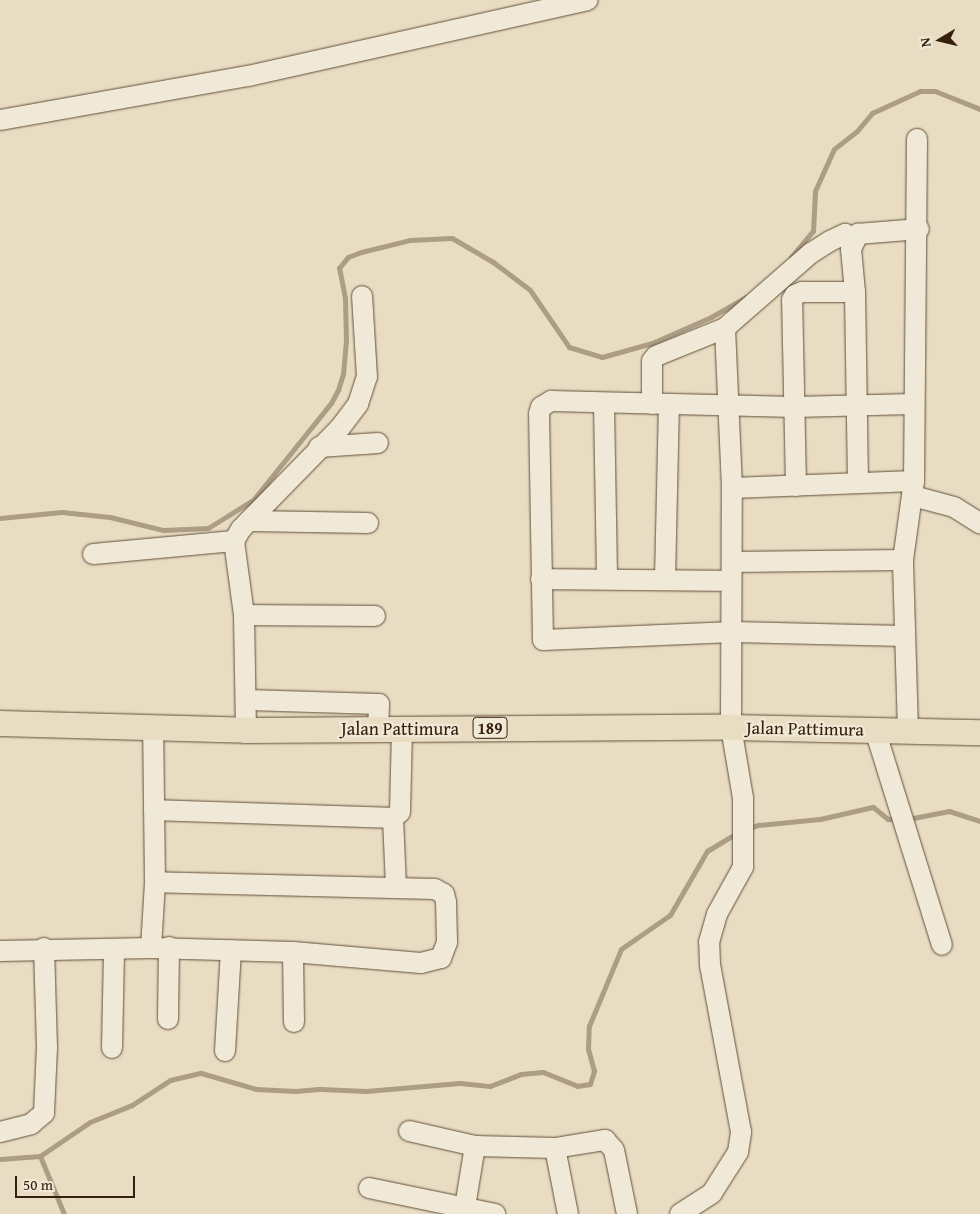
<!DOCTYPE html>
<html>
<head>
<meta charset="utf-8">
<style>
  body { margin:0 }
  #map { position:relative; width:980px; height:1214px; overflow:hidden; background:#e8ddc2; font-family:"Gentium Book Plus",serif }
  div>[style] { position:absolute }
  .stream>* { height:5px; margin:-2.5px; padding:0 2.5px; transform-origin:2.5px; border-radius:2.5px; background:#ac9d84 }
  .roads { filter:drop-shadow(0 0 1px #634f39) drop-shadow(0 0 1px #634f39) }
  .minor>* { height:20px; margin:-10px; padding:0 10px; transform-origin:10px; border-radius:10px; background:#f0e9d7 }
  .major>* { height:25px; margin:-12.5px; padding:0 12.5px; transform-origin:12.5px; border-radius:12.5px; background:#e8ddc2 }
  span { translate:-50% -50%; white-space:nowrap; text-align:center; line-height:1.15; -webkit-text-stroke:4.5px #f0e9d7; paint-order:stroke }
  .shield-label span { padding:1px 4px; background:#f0e9d7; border:1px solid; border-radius:4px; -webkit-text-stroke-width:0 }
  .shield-label { font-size:16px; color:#37200b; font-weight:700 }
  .street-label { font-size:18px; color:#37200b }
  .north { position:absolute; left:915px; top:15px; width:50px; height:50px; -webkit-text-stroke:4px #f0e9d7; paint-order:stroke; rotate:261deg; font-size:14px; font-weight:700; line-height:20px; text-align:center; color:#37200b }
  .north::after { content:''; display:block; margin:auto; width:18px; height:22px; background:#37200b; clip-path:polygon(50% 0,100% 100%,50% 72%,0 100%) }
  .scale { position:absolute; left:15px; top:1176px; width:120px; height:22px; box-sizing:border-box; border:2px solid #37200b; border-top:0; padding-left:6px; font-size:15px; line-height:18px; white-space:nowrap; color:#37200b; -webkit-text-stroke:4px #f0e9d7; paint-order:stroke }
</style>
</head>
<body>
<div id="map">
  <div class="stream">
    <div style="left:791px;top:257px;width:34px;rotate:-50deg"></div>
    <div style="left:813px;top:231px;width:40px;rotate:-87.1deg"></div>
    <div style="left:815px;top:191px;width:46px;rotate:-65.7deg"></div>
    <div style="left:834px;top:149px;width:29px;rotate:-38deg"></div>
    <div style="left:857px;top:131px;width:23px;rotate:-50deg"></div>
    <div style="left:872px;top:113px;width:53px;rotate:-24.6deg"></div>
    <div style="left:920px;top:91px;width:15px"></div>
    <div style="left:935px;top:91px;width:48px;rotate:21.8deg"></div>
    <div style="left:0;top:518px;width:62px;rotate:-5.5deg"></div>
    <div style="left:62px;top:512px;width:48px;rotate:5.9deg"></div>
    <div style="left:110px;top:517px;width:55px;rotate:13.8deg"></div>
    <div style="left:163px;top:530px;width:45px;rotate:-2.5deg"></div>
    <div style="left:208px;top:528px;width:53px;rotate:-31.9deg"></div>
    <div style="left:253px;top:500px;width:124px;rotate:-51.2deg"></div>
    <div style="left:331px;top:403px;width:15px;rotate:-62deg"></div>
    <div style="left:338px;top:390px;width:17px;rotate:-73deg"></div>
    <div style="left:343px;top:374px;width:32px;rotate:-85deg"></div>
    <div style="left:346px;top:342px;width:44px;rotate:-91.3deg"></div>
    <div style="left:345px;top:298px;width:31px;rotate:-101deg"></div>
    <div style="left:339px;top:268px;width:14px;rotate:-51deg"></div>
    <div style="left:348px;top:257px;width:14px;rotate:-21deg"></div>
    <div style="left:361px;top:252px;width:50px;rotate:-13.8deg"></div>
    <div style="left:410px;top:240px;width:42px;rotate:-2.7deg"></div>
    <div style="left:452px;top:238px;width:48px;rotate:30.3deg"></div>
    <div style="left:493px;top:262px;width:46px;rotate:37.1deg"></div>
    <div style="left:530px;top:290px;width:69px;rotate:55.6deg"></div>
    <div style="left:569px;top:347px;width:34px;rotate:17deg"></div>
    <div style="left:602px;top:357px;width:52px;rotate:-15.6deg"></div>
    <div style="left:652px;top:343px;width:64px;rotate:-23.8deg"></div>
    <div style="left:711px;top:317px;width:40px;rotate:-29.7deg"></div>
    <div style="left:908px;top:819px;width:42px;rotate:-11deg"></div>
    <div style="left:949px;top:811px;width:33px;rotate:18deg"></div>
    <div style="left:747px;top:829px;width:12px;rotate:-20deg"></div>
    <div style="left:758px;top:825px;width:62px;rotate:-5.5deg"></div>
    <div style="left:820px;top:819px;width:54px;rotate:-12.8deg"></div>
    <div style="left:873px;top:807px;width:19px;rotate:39deg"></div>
    <div style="left:888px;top:819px;width:9px"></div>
    <div style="left:40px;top:1156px;width:60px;rotate:-34.2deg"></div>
    <div style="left:90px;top:1122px;width:45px;rotate:-22deg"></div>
    <div style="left:132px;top:1105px;width:45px;rotate:-33.3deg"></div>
    <div style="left:170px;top:1080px;width:32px;rotate:-13deg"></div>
    <div style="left:201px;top:1073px;width:57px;rotate:16.2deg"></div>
    <div style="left:256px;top:1089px;width:40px;rotate:2.9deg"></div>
    <div style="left:296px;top:1091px;width:25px;rotate:-5deg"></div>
    <div style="left:321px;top:1089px;width:45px;rotate:2.5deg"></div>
    <div style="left:366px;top:1091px;width:94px;rotate:-4.9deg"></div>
    <div style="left:460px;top:1083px;width:30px;rotate:6deg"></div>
    <div style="left:490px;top:1086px;width:33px;rotate:-21deg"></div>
    <div style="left:521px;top:1074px;width:22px;rotate:-5deg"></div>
    <div style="left:543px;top:1072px;width:37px;rotate:22deg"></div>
    <div style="left:577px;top:1086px;width:13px;rotate:-9deg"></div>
    <div style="left:590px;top:1084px;width:14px;rotate:-73deg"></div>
    <div style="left:594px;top:1071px;width:23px;rotate:-105deg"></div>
    <div style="left:588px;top:1049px;width:23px;rotate:-88deg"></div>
    <div style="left:589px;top:1026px;width:83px;rotate:-67.4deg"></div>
    <div style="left:621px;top:949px;width:60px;rotate:-34.8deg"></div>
    <div style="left:670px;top:915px;width:74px;rotate:-60deg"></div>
    <div style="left:707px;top:851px;width:37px;rotate:-31deg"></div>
    <div style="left:0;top:1159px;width:40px;rotate:-4.3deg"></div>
    <div style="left:40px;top:1156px;width:63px;rotate:67.5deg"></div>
  </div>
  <div class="roads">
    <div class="minor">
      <div style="left:0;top:120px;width:252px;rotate:-10.1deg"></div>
      <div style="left:248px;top:76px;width:348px;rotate:-12.6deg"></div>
      <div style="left:604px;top:404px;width:175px;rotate:89deg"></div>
      <div style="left:652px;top:404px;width:43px;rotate:-90deg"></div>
      <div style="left:652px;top:361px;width:6px;rotate:-51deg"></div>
      <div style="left:656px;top:356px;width:74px;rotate:-22.1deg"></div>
      <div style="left:725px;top:328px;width:114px;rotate:-41.1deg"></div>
      <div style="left:811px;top:253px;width:22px;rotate:-32deg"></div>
      <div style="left:830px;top:241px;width:17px;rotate:-25deg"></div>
      <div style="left:845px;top:234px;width:12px;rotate:31deg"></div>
      <div style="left:319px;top:447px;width:59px;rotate:-3.9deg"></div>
      <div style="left:858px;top:483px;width:191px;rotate:-90.9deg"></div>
      <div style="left:855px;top:292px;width:43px;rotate:-95.3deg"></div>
      <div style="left:851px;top:249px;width:17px;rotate:-65deg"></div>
      <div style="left:858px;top:234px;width:61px;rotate:-4.7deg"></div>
      <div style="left:796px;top:486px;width:186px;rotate:-91.2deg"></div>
      <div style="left:792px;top:300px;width:6px;rotate:-59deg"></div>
      <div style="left:795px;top:295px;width:8px;rotate:-23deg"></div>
      <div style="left:802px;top:292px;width:53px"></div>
      <div style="left:732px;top:488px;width:182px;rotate:-2.2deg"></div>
      <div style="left:913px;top:496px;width:42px;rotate:15deg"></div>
      <div style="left:954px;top:507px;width:31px;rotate:32deg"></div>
      <div style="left:249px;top:521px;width:119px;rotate:1deg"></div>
      <div style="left:93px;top:554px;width:142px;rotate:-5.3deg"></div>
      <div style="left:733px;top:562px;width:170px;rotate:-0.7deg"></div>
      <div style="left:541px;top:579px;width:190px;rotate:0.6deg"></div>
      <div style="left:665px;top:579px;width:175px;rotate:-88.7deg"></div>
      <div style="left:244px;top:615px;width:131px;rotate:0.4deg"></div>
      <div style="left:904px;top:636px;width:171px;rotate:-178.7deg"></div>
      <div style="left:733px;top:632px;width:190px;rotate:177.6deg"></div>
      <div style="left:543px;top:640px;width:226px;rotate:-91deg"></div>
      <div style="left:539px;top:414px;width:7px;rotate:-74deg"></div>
      <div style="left:541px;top:407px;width:12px;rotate:-31deg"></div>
      <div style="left:551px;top:401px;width:244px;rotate:1.4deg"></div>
      <div style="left:795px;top:407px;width:118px;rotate:-1.5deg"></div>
      <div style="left:247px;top:700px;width:132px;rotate:1.7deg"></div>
      <div style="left:379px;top:704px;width:25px;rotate:92deg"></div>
      <div style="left:246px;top:730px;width:115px;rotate:-91deg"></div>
      <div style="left:244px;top:615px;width:75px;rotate:-97.7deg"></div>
      <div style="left:234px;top:541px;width:14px;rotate:-60deg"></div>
      <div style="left:241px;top:529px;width:141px;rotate:-45.6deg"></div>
      <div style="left:340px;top:428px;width:30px;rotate:-53deg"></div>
      <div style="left:358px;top:404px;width:28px;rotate:-72deg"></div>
      <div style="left:367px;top:377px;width:81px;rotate:-93.5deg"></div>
      <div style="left:875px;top:730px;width:225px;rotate:72.7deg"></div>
      <div style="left:908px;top:731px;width:171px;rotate:-91.7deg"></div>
      <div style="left:903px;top:560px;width:80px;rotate:-82.1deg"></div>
      <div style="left:914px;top:481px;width:342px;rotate:-89.5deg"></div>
      <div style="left:154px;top:810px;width:239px;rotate:1.9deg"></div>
      <div style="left:393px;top:818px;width:70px;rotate:87.5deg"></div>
      <div style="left:393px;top:818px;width:9px;rotate:-41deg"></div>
      <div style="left:400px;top:812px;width:83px;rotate:-88.6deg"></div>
      <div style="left:151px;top:948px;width:142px;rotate:1.6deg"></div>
      <div style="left:293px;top:952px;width:128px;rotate:4.9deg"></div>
      <div style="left:421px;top:963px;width:21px;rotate:-14deg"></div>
      <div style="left:441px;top:958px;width:17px;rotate:-69deg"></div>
      <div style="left:447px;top:942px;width:40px;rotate:-91.4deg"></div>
      <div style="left:446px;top:902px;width:8px;rotate:-104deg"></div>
      <div style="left:444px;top:894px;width:10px;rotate:-151deg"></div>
      <div style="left:435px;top:889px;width:280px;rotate:-178.6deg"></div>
      <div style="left:0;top:951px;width:151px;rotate:-1.1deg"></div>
      <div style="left:151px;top:948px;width:66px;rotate:-86.5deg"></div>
      <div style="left:155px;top:882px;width:153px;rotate:-90.7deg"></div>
      <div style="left:293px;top:952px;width:70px;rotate:89.2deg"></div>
      <div style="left:168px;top:1019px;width:72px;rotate:-89.2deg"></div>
      <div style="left:112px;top:1048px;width:99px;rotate:-88.8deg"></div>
      <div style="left:225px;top:1051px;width:101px;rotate:-86.6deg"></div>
      <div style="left:409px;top:1131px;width:68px;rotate:12.8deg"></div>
      <div style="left:0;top:1132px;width:32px;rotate:-14deg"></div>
      <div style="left:31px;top:1124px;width:17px;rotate:-40deg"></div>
      <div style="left:44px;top:1113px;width:65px;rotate:-87.4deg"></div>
      <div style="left:47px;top:1048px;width:100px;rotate:-91.7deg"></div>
      <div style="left:555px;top:1148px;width:67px;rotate:78.9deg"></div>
      <div style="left:369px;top:1188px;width:129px;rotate:11.7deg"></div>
      <div style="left:465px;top:1207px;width:62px;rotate:-80.7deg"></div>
      <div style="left:475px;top:1146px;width:80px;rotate:1.4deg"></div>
      <div style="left:555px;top:1148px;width:51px;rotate:-9.1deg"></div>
      <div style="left:605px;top:1140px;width:13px;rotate:48deg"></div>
      <div style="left:614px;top:1150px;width:65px;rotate:78.5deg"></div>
      <div style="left:680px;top:1214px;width:38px;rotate:-33deg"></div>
      <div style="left:712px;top:1193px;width:49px;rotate:-57.6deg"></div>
      <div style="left:738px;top:1152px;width:20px;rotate:-81deg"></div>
      <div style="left:741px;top:1132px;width:170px;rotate:-100.5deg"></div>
      <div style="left:710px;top:965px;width:23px;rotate:-92deg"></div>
      <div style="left:709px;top:942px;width:29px;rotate:-74deg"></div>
      <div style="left:717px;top:914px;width:54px;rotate:-61deg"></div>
      <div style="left:743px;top:867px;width:69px;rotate:-90deg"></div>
      <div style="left:743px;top:798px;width:72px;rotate:-99.6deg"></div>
      <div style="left:731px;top:727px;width:239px;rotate:-89.8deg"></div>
      <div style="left:732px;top:488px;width:160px;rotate:-92.5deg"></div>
    </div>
    <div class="major">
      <div style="left:0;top:723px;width:246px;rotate:1.6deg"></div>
      <div style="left:246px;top:730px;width:485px;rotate:-0.4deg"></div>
      <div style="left:731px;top:727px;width:249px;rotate:1.2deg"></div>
    </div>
  </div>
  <div class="shield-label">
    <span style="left:490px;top:728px">189</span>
  </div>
  <div class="street-label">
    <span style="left:400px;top:729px">Jalan Pattimura</span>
    <span style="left:805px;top:729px;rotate:1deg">Jalan Pattimura</span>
  </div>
  <div class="north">N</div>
  <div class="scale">50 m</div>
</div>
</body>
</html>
